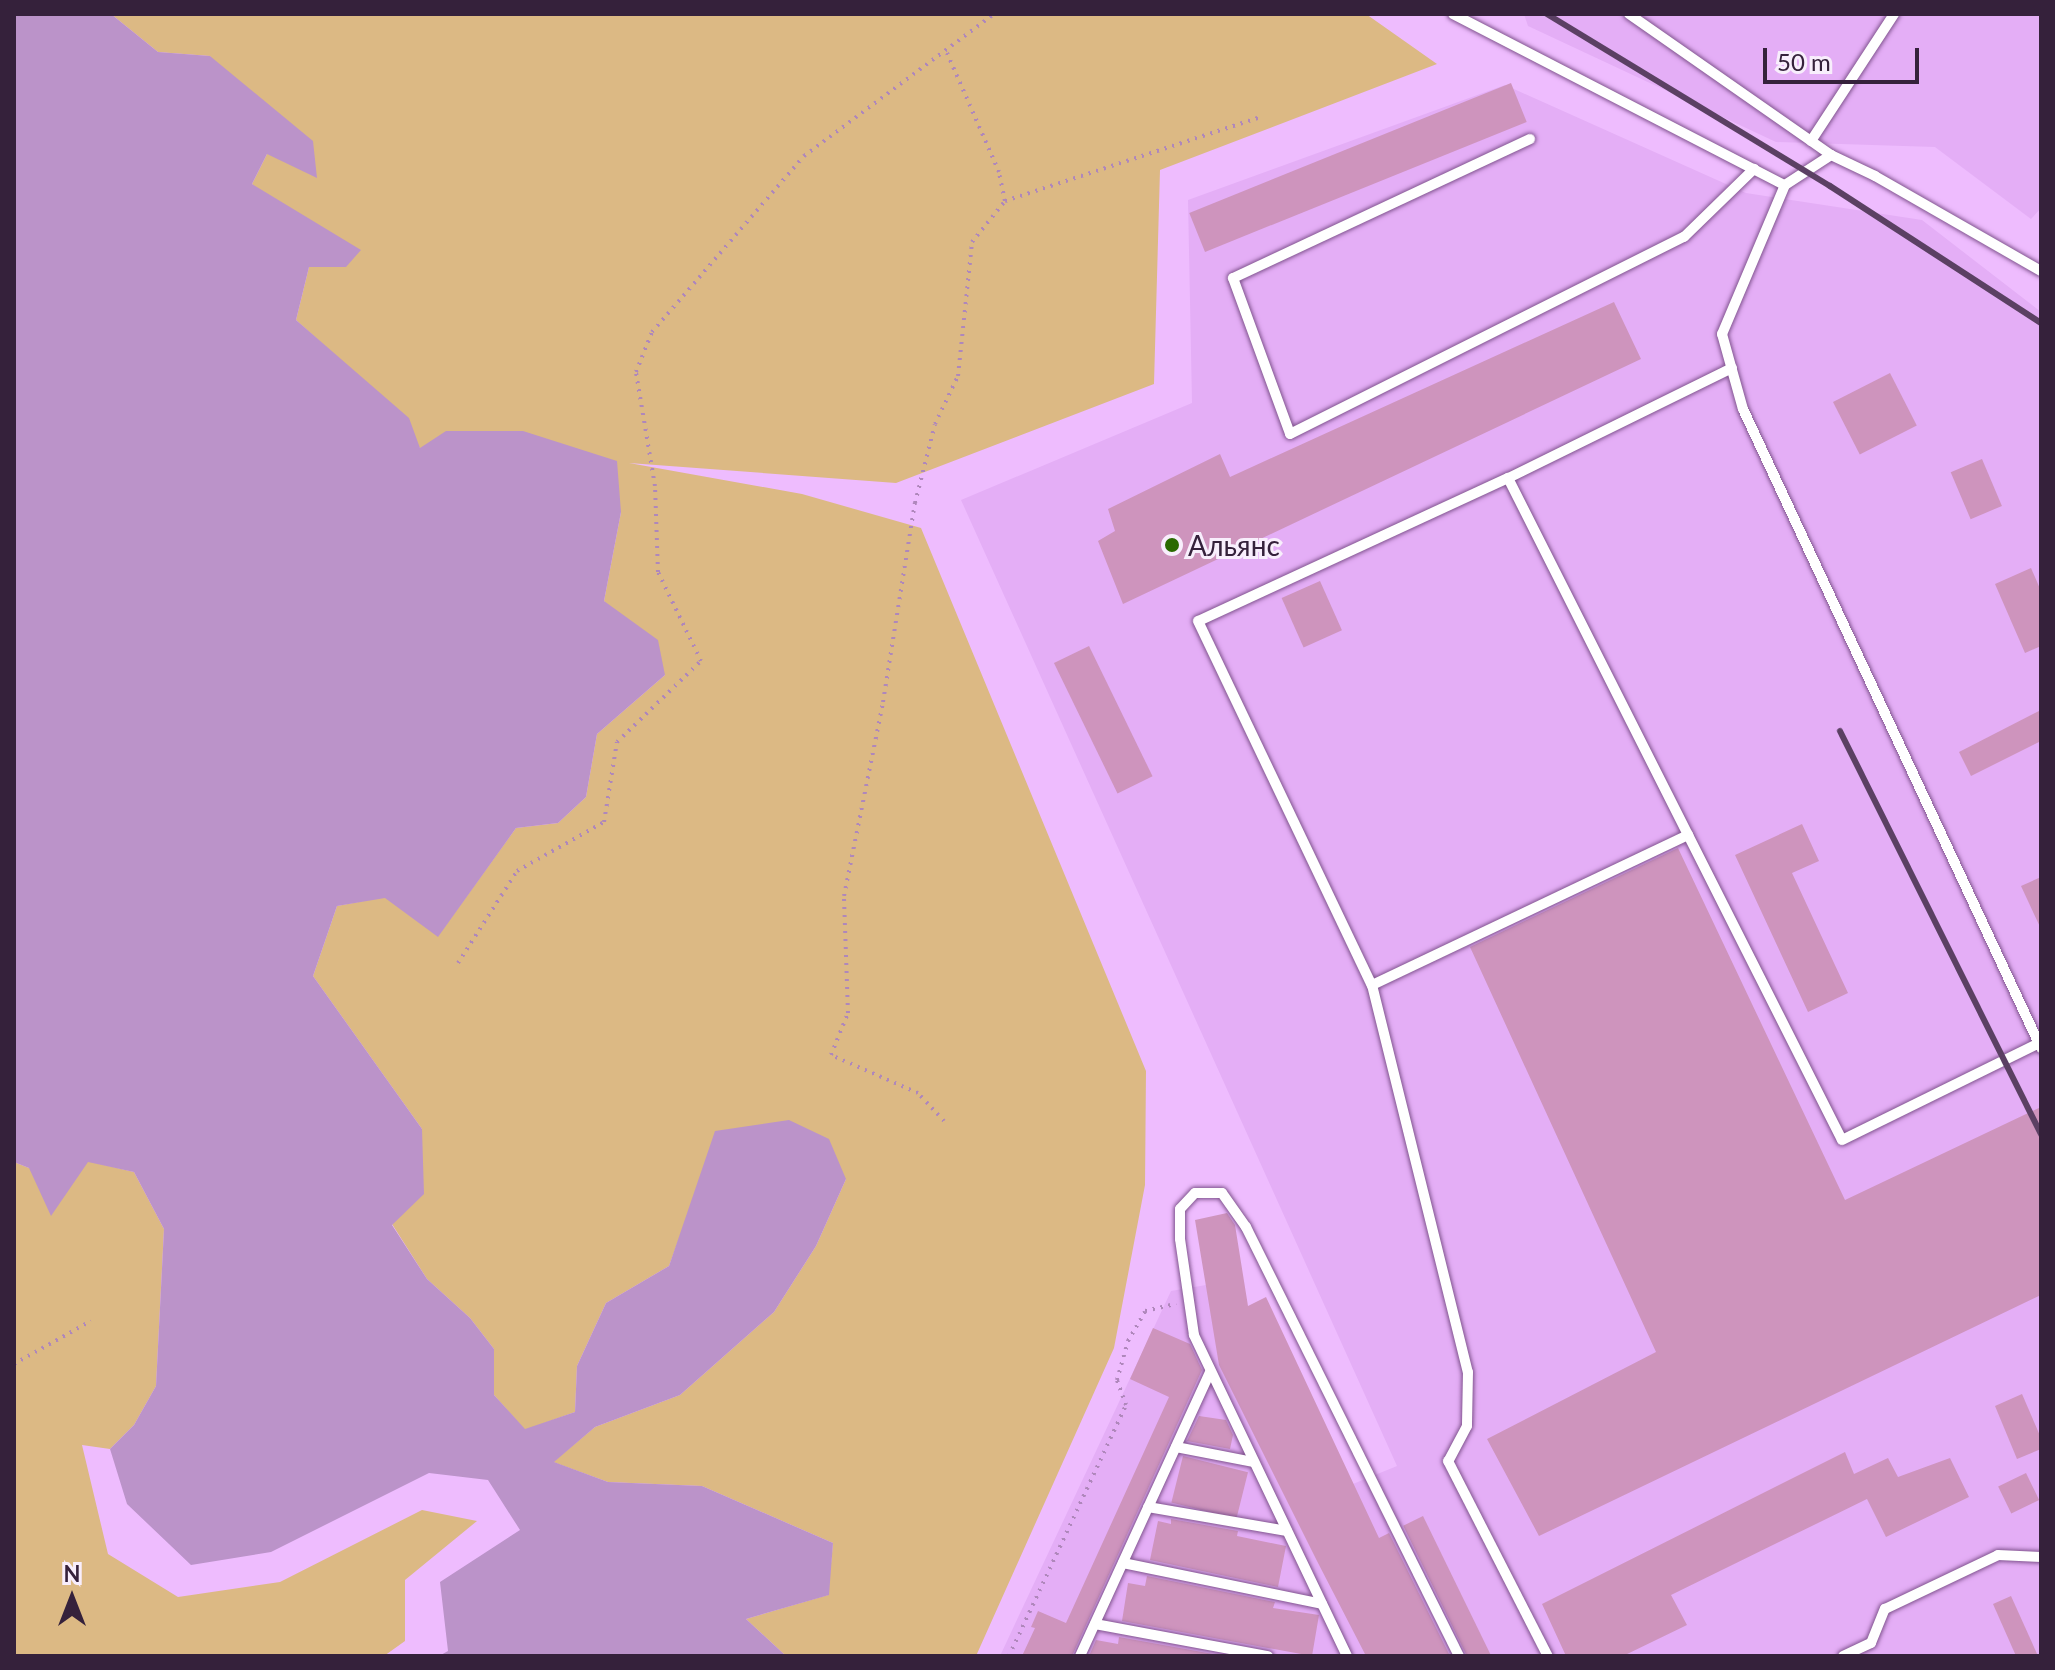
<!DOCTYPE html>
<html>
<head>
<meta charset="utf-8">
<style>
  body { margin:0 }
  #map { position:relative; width:2055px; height:1670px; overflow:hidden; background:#eebcfe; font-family:Lato,sans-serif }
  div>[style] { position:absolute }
  .built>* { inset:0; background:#e4aef6 }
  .green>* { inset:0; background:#dcb984 }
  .water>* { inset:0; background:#bb93c9 }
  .building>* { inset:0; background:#ce94bd; transform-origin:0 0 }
  .path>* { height:4px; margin-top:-2px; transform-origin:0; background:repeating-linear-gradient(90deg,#af87bb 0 2px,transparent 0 8px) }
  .roads { filter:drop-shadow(0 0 2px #81548f) drop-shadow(0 0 2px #81548f) }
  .service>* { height:10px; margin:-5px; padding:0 5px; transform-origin:5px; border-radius:5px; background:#fff }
  .rail>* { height:6px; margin:-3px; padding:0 3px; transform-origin:3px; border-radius:3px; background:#5b4063 }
  .dots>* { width:22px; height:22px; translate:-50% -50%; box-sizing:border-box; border:4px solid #f8eefc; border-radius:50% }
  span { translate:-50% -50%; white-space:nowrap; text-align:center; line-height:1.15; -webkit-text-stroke:6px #f8eefc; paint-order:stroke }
  .poi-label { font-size:28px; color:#35213b }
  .left { translate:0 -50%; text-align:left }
  .frame { position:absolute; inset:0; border:16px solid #35213b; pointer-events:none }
  .north { position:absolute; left:32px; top:1558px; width:80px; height:80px; -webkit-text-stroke:6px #f8eefc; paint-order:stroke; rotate:0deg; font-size:22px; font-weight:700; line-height:32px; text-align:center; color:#35213b }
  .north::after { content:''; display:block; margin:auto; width:28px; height:36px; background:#35213b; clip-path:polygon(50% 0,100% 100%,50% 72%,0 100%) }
  .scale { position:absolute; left:1763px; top:48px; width:156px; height:36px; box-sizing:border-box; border:4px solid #35213b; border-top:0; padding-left:10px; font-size:24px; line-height:28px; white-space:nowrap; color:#35213b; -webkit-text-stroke:6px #f8eefc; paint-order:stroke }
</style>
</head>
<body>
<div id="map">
  <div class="built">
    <div style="clip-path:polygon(1524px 14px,2041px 14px,2041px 208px,2031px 219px,1935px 147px,1776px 142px,1528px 26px)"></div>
    <div style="clip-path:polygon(1505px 85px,1746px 193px,1922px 220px,2041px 312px,2041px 1656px,1000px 1656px,1171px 1291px,1212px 1284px,1331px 1493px,1397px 1466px,961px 500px,1192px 403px,1188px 200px)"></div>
  </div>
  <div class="green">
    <div style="clip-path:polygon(111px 14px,1366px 14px,1437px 64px,1160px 170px,1154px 384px,896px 483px,629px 463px,802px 494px,921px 528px,1146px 1071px,1145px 1185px,1114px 1348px,976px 1656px,786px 1656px,746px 1619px,828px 1595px,833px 1543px,702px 1486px,608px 1482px,553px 1462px,595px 1427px,680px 1395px,774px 1312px,816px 1246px,846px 1179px,693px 1200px,669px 1266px,606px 1303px,577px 1366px,575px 1412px,525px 1430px,494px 1395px,494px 1349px,470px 1318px,427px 1279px,392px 1224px,422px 1129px,313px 976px,337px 906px,385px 897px,438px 936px,516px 828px,558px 823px,586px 797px,597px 734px,665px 675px,604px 601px,621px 512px,420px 448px,335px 355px,296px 320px,309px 267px,346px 267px,252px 184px,267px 154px,210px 56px,158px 52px)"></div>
    <div style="clip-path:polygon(88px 1161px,134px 1172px,164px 1229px,156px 1386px,134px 1425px,110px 1449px,82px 1445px,108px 1554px,178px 1597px,280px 1582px,422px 1510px,477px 1521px,405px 1580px,405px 1641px,384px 1656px,14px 1656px,14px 1162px,29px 1168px)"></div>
  </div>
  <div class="water">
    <div style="clip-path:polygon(14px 14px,111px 14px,158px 52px,210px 56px,313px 141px,317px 178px,267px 154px,252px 184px,361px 250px,346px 267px,309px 267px,296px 320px,409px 418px,420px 448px,446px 431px,523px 431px,617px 461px,621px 512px,604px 601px,658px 640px,665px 675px,597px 734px,586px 797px,558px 823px,516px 828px,438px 937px,385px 898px,337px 906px,313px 976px,422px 1129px,424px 1194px,392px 1225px,427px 1279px,470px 1318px,494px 1349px,494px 1395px,525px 1429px,575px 1412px,577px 1366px,606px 1303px,669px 1266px,715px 1131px,789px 1120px,829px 1139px,846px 1179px,816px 1246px,774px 1312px,680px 1395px,595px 1427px,554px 1462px,608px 1482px,702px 1486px,833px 1543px,829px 1595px,746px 1619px,786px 1656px,439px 1656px,448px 1651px,440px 1582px,520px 1530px,488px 1480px,429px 1473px,271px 1552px,191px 1565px,127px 1504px,110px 1449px,134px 1425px,156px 1386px,164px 1229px,134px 1172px,88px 1162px,51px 1216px,29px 1168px,14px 1162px)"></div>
  </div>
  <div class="building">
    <div style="left:1511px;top:83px;width:42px;height:347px;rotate:68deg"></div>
    <div style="clip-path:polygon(1614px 302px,1641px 359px,1123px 604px,1098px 541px,1115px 531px,1108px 509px,1220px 454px,1230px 477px)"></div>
    <div style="left:1890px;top:373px;width:59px;height:64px;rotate:63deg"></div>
    <div style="left:1982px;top:459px;width:51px;height:34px;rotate:67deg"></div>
    <div style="clip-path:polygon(2031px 568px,2041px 591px,2041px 646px,2025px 653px,1995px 584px)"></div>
    <div style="left:1320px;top:581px;width:54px;height:42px;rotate:66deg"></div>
    <div style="left:1089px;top:646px;width:145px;height:39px;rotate:64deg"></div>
    <div style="clip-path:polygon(2041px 710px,2041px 741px,1971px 776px,1959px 752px)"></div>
    <div style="clip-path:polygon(1802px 824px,1819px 861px,1792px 873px,1848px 993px,1808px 1012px,1735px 855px)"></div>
    <div style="clip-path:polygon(1678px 848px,1845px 1200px,2041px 1107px,2041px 1295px,1539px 1536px,1487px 1439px,1656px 1352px,1470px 947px)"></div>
    <div style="clip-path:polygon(2041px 877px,2041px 929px,2021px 886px)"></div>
    <div style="clip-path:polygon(1227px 1213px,1235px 1225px,1248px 1306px,1266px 1297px,1379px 1538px,1389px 1533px,1450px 1656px,1366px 1656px,1317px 1561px,1219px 1365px,1195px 1220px)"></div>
    <div style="clip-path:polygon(1153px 1328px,1190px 1344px,1202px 1370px,1072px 1656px,1022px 1656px,1035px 1628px,1031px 1627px,1038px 1611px,1066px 1623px,1169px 1397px,1130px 1379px)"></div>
    <div style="clip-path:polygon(2022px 1394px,2041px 1438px,2041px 1449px,2017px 1459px,1995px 1406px)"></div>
    <div style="clip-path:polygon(1199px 1416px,1226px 1420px,1233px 1435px,1230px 1449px,1187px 1441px)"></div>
    <div style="clip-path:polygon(1845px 1452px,1854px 1474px,1888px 1458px,1898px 1477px,1950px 1458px,1969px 1497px,1886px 1537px,1867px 1499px,1671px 1595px,1687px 1625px,1623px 1656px,1566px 1656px,1542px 1604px)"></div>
    <div style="left:1183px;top:1456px;width:67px;height:48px;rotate:14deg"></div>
    <div style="left:2026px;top:1473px;width:30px;height:31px;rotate:64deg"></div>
    <div style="left:1423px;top:1516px;width:156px;height:22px;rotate:64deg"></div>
    <div style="clip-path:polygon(1171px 1519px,1238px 1531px,1237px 1536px,1286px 1546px,1278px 1587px,1150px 1560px,1158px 1521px,1171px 1524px)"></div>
    <div style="clip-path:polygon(1147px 1576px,1275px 1602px,1273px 1608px,1319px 1615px,1312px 1656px,1122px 1621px,1128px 1583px,1145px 1586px)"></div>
    <div style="clip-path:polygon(2011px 1596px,2038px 1656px,2016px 1656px,1993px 1604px)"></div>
    <div style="clip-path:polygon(1119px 1637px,1224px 1656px,1089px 1656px,1096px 1640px,1118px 1644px)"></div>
  </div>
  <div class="path">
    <div style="left:1005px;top:201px;width:269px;rotate:-18.2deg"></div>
    <div style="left:458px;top:963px;width:109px;rotate:-57.3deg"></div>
    <div style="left:517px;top:871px;width:100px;rotate:-29.4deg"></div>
    <div style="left:604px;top:822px;width:81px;rotate:-80.8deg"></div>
    <div style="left:617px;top:742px;width:117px;rotate:-44deg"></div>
    <div style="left:701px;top:661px;width:99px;rotate:-115.8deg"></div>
    <div style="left:658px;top:572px;width:86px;rotate:-92deg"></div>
    <div style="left:655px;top:486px;width:116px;rotate:-99.5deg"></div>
    <div style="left:636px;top:372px;width:43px;rotate:-68.2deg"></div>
    <div style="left:652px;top:332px;width:233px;rotate:-49.2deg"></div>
    <div style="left:804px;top:156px;width:237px;rotate:-36.8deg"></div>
    <div style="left:944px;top:1121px;width:38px;rotate:-133deg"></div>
    <div style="left:918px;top:1093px;width:95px;rotate:-156.4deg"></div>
    <div style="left:831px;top:1055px;width:45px;rotate:-68deg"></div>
    <div style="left:848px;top:1013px;width:117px;rotate:-92deg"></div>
    <div style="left:844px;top:896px;width:198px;rotate:-78.6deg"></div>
    <div style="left:883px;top:702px;width:202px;rotate:-80.9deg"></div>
    <div style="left:915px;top:503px;width:81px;rotate:-75.8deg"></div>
    <div style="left:935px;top:424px;width:53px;rotate:-64.4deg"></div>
    <div style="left:958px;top:376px;width:135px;rotate:-84deg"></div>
    <div style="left:972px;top:242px;width:53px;rotate:-51.2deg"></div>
    <div style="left:1005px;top:201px;width:30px;rotate:-102deg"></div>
    <div style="left:999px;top:172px;width:130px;rotate:-113.6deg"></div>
    <div style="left:14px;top:1364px;width:88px;rotate:-29.2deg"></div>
    <div style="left:1009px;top:1656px;width:277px;rotate:-65deg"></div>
    <div style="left:1126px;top:1405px;width:27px;rotate:-110deg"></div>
    <div style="left:1117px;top:1380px;width:41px;rotate:-74.2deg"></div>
    <div style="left:1128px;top:1341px;width:34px;rotate:-60deg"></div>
    <div style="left:1145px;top:1311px;width:32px;rotate:-13deg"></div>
  </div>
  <div class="roads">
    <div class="service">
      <div style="left:1453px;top:14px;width:373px;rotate:27.3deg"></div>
      <div style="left:1785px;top:185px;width:55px;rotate:-33.1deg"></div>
      <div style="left:1831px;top:155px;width:49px;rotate:25.5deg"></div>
      <div style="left:1875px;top:176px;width:191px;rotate:29.8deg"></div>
      <div style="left:1629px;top:14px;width:246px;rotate:34.9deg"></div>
      <div style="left:1530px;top:139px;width:328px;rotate:154.9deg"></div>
      <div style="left:1233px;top:278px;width:166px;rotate:69.9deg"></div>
      <div style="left:1290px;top:434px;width:441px;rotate:-26.6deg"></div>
      <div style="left:1684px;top:237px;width:98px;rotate:-44.2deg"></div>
      <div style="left:1811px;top:141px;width:152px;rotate:-56.8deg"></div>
      <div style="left:1785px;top:185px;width:162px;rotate:112.9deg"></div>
      <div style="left:1722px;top:334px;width:78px;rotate:74.4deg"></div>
      <div style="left:1743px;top:409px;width:705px;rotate:65deg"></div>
      <div style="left:1732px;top:368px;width:250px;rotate:153.8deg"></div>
      <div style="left:1508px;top:478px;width:741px;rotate:63.23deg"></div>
      <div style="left:1842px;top:1140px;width:220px;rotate:-26.2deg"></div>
      <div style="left:1508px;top:478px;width:341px;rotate:155.2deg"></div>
      <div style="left:1198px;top:621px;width:403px;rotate:64.5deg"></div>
      <div style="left:1372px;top:985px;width:350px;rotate:-25.4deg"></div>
      <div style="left:1372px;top:985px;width:399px;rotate:76.1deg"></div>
      <div style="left:1468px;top:1372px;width:54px;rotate:91.1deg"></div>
      <div style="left:1467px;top:1426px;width:40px;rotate:118deg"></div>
      <div style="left:1448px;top:1461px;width:219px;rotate:62.9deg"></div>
      <div style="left:1176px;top:1447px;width:78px;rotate:11deg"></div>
      <div style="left:1148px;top:1507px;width:141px;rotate:9.8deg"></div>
      <div style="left:1123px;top:1563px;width:203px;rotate:11.6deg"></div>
      <div style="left:1095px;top:1624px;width:176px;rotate:10.5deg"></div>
      <div style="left:1080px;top:1656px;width:312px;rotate:-65.4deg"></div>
      <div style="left:1347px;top:1656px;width:356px;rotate:-115.5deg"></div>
      <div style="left:1194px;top:1335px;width:97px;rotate:-98.3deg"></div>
      <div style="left:1180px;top:1239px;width:30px;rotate:-90deg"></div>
      <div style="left:1180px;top:1209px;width:22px;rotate:-47deg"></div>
      <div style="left:1195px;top:1193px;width:27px"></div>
      <div style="left:1222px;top:1193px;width:42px;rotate:54.8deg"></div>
      <div style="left:1246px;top:1227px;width:479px;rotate:63.6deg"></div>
      <div style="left:1843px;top:1656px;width:31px;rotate:-25deg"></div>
      <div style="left:1871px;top:1643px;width:37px;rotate:-68deg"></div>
      <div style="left:1885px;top:1609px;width:125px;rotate:-25.5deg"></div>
      <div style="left:1998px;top:1555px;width:43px;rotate:2.7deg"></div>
    </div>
  </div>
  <div class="rail">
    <div style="left:1547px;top:14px;width:331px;rotate:31.3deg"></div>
    <div style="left:1830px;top:186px;width:252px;rotate:33deg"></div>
    <div style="left:1840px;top:731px;width:450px;rotate:63.5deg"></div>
  </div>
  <div class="dots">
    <div style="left:1172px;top:545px;background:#2a6a00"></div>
  </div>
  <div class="poi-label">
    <span class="left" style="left:1188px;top:545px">Альянс</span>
  </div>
  <div class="frame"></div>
  <div class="north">N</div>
  <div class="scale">50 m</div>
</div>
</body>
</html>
